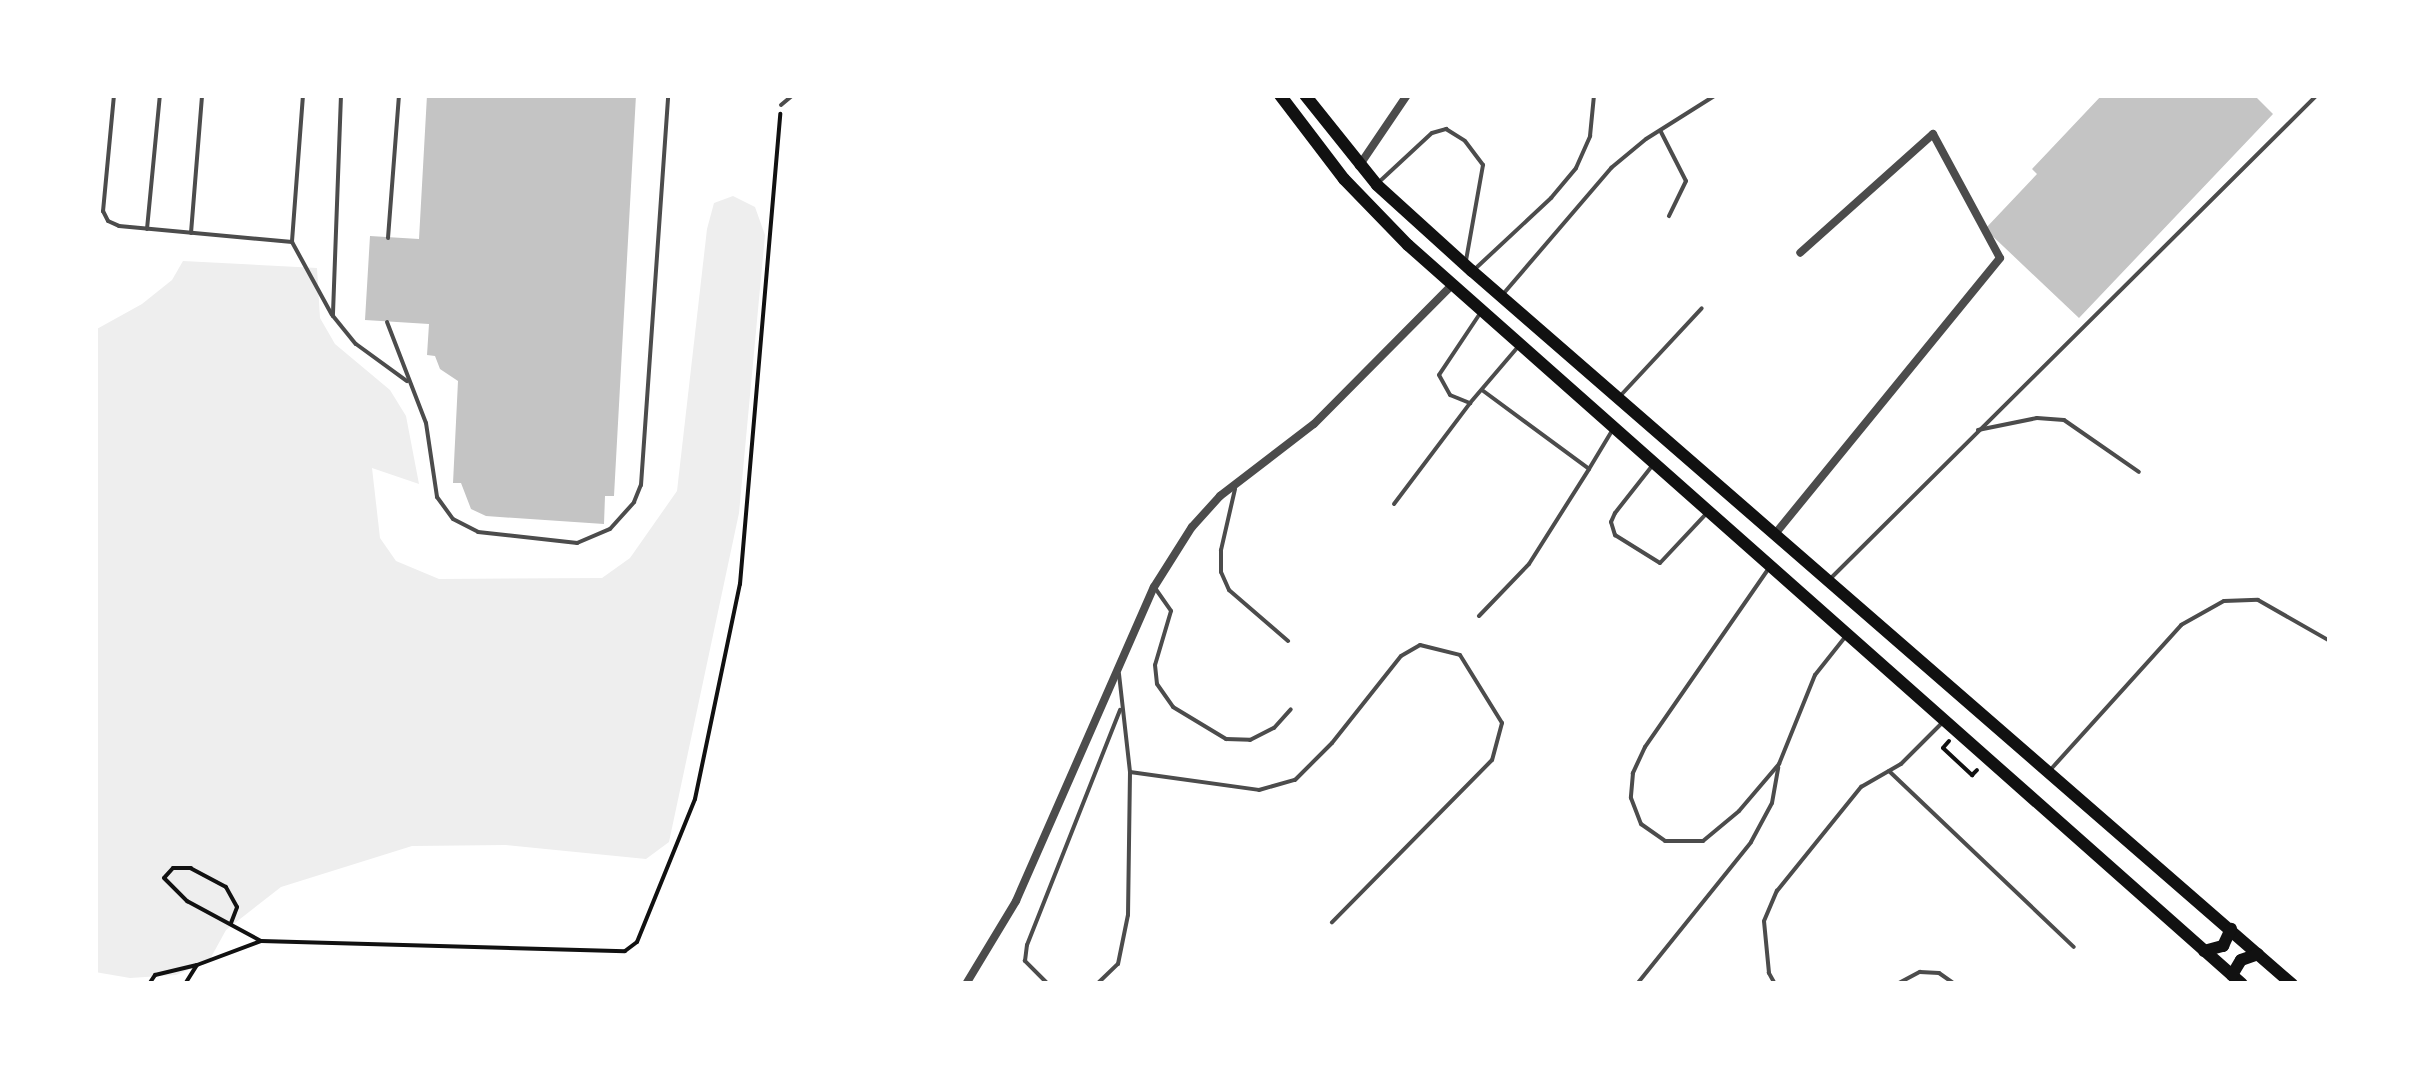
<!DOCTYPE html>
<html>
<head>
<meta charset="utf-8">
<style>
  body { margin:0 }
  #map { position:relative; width:2425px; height:1079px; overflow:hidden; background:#fff; font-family:Jost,sans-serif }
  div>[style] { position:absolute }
  .green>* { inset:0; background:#eee }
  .building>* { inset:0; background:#c4c4c4 }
  .path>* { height:4px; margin:-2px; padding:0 2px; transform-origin:2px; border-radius:2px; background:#111 }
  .service>* { height:4px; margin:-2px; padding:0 2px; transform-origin:2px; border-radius:2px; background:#4c4c4c }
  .minor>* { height:8px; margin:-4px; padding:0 4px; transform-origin:4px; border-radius:4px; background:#4c4c4c }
  .trunk>* { height:12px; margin:-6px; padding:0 6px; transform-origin:6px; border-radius:6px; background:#111 }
  span { translate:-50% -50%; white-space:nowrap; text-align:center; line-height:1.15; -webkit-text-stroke:10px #fff; paint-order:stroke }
  .frame { position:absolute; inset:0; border:98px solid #fff; pointer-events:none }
</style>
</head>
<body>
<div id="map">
  <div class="green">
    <div style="clip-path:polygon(733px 196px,755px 207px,765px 235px,739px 513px,669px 842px,646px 859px,506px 845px,412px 846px,281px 887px,226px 930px,209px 961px,176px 975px,130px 978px,95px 972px,95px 330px,142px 304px,172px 280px,183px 261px,317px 268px,320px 318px,335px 344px,390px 390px,406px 416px,419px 484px,372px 468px,380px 538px,396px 561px,439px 579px,602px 578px,630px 558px,677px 491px,707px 229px,714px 203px)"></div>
  </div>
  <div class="building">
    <div style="clip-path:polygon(427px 95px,636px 95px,614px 496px,605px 496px,604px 524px,486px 516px,471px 509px,461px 483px,453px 483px,458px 381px,440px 369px,435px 356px,427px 355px,429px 324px,365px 320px,370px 236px,419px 239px)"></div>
    <div style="clip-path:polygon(2102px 95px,2254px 95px,2273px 114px,2079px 318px,1985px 229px,2037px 174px,2032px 169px)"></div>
  </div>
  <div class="path">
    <div style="left:1949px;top:741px;width:9px;rotate:131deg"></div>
    <div style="left:1943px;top:748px;width:40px;rotate:43deg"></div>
    <div style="left:1972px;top:775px;width:7px;rotate:-45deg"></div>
    <div style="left:231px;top:923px;width:17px;rotate:-69deg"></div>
    <div style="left:237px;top:907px;width:23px;rotate:-119deg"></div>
    <div style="left:226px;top:887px;width:40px;rotate:-152deg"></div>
    <div style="left:191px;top:868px;width:18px;rotate:180deg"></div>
    <div style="left:173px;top:868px;width:13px;rotate:132deg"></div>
    <div style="left:164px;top:878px;width:33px;rotate:45deg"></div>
    <div style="left:187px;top:901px;width:84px;rotate:28.4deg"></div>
    <div style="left:149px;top:984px;width:11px;rotate:-56deg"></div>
    <div style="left:155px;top:975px;width:43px;rotate:-13.4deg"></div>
    <div style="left:197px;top:965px;width:68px;rotate:-20.6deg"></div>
    <div style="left:261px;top:941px;width:364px;rotate:1.6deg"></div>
    <div style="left:625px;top:951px;width:15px;rotate:-37deg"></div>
    <div style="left:637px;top:942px;width:154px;rotate:-67.9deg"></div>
    <div style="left:695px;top:799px;width:220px;rotate:-78.2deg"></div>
    <div style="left:740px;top:584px;width:472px;rotate:-85.1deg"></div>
    <div style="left:185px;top:984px;width:22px;rotate:-58deg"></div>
  </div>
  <div class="service">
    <div style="left:114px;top:95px;width:117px;rotate:95.4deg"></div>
    <div style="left:103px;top:211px;width:11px;rotate:63deg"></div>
    <div style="left:108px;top:221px;width:12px;rotate:24deg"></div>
    <div style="left:119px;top:226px;width:174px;rotate:5.3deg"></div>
    <div style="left:303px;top:95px;width:147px;rotate:94.3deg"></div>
    <div style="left:292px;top:242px;width:83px;rotate:61.3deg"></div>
    <div style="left:341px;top:95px;width:221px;rotate:92.1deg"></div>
    <div style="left:333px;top:316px;width:36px;rotate:51deg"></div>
    <div style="left:356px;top:344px;width:63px;rotate:36deg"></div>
    <div style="left:781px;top:105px;width:16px;rotate:-40deg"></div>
    <div style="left:1661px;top:132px;width:55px;rotate:63deg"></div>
    <div style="left:1686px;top:181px;width:39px;rotate:116deg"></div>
    <div style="left:1379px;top:182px;width:72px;rotate:-42.8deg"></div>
    <div style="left:1432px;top:133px;width:15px;rotate:-16deg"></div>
    <div style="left:1446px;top:129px;width:22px;rotate:32deg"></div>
    <div style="left:1465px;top:141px;width:30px;rotate:53deg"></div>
    <div style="left:1483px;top:165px;width:97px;rotate:100.1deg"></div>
    <div style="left:147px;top:229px;width:135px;rotate:-84.5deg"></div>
    <div style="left:191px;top:233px;width:138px;rotate:-85.4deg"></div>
    <div style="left:388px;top:238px;width:143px;rotate:-85.6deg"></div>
    <div style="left:1476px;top:268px;width:103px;rotate:-43deg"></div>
    <div style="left:1551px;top:198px;width:39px;rotate:-50deg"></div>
    <div style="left:1576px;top:168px;width:35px;rotate:-66deg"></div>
    <div style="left:1590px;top:136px;width:41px;rotate:-84.4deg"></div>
    <div style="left:1504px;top:293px;width:165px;rotate:-49.4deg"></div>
    <div style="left:1611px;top:168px;width:45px;rotate:-39.6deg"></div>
    <div style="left:1646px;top:139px;width:83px;rotate:-32.2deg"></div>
    <div style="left:1479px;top:315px;width:72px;rotate:123.7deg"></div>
    <div style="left:1439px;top:375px;width:23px;rotate:61deg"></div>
    <div style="left:1450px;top:395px;width:22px;rotate:22deg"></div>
    <div style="left:1470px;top:403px;width:72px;rotate:-49.5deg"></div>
    <div style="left:387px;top:322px;width:108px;rotate:68.9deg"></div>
    <div style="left:426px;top:423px;width:75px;rotate:81.5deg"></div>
    <div style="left:437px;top:497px;width:27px;rotate:54deg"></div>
    <div style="left:453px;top:519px;width:28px;rotate:27deg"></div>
    <div style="left:478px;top:532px;width:100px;rotate:6.3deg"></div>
    <div style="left:577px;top:543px;width:36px;rotate:-23deg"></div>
    <div style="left:610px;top:529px;width:36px;rotate:-48deg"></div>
    <div style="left:634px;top:502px;width:18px;rotate:-68deg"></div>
    <div style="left:641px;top:485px;width:391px;rotate:-86deg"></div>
    <div style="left:1482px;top:390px;width:133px;rotate:36.4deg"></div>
    <div style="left:1589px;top:469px;width:47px;rotate:-59deg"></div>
    <div style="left:1622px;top:394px;width:117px;rotate:-47.1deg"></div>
    <div style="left:1978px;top:430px;width:60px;rotate:-11.5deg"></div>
    <div style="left:2037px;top:418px;width:27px;rotate:4deg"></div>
    <div style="left:2064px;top:420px;width:91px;rotate:34.7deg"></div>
    <div style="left:1652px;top:466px;width:60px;rotate:128.2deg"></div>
    <div style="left:1615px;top:513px;width:10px;rotate:114deg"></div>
    <div style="left:1611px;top:522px;width:14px;rotate:73deg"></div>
    <div style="left:1615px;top:535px;width:53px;rotate:31.9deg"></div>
    <div style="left:1660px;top:563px;width:67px;rotate:-46.8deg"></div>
    <div style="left:1235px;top:489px;width:63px;rotate:102.9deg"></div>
    <div style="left:1221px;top:550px;width:22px;rotate:90deg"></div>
    <div style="left:1221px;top:572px;width:20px;rotate:66deg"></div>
    <div style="left:1229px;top:590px;width:78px;rotate:40.8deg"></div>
    <div style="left:1394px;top:504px;width:126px;rotate:-53deg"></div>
    <div style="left:1769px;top:568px;width:218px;rotate:124.7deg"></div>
    <div style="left:1645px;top:747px;width:29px;rotate:115deg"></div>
    <div style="left:1633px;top:773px;width:25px;rotate:95deg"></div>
    <div style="left:1631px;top:798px;width:28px;rotate:69deg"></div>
    <div style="left:1641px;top:824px;width:29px;rotate:35deg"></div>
    <div style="left:1665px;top:841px;width:38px"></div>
    <div style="left:1703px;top:841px;width:47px;rotate:-39.8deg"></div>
    <div style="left:1739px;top:811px;width:62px;rotate:-49.6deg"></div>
    <div style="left:1779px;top:764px;width:96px;rotate:-68deg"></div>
    <div style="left:1815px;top:675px;width:50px;rotate:-51.5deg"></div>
    <div style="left:1831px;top:578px;width:685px;rotate:-44.82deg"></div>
    <div style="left:1155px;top:588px;width:28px;rotate:55deg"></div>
    <div style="left:1171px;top:611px;width:56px;rotate:106.5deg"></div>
    <div style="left:1155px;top:665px;width:19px;rotate:84deg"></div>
    <div style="left:1157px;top:684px;width:28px;rotate:55deg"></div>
    <div style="left:1173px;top:707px;width:62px;rotate:31.1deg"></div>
    <div style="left:1226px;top:739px;width:24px;rotate:2deg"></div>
    <div style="left:1250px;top:740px;width:27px;rotate:-27deg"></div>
    <div style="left:1274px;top:728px;width:25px;rotate:-48deg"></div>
    <div style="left:1479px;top:616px;width:72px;rotate:-46.1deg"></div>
    <div style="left:1529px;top:564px;width:112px;rotate:-57.7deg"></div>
    <div style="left:2052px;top:768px;width:193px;rotate:-47.9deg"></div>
    <div style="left:2181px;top:625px;width:49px;rotate:-29.2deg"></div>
    <div style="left:2224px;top:601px;width:34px;rotate:-2deg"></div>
    <div style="left:2258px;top:600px;width:83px;rotate:29.7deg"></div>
    <div style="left:1889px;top:771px;width:255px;rotate:43.6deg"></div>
    <div style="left:1130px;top:772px;width:130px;rotate:7.9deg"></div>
    <div style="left:1259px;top:790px;width:37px;rotate:-16deg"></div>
    <div style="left:1295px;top:780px;width:52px;rotate:-45deg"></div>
    <div style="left:1332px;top:743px;width:111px;rotate:-51.6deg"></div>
    <div style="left:1401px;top:656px;width:22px;rotate:-30deg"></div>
    <div style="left:1420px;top:645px;width:41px;rotate:14deg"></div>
    <div style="left:1460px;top:655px;width:80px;rotate:58.3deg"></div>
    <div style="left:1502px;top:723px;width:38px;rotate:105deg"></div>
    <div style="left:1492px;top:760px;width:228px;rotate:134.6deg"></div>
    <div style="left:1465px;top:983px;width:1px;rotate:45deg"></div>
    <div style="left:1048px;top:984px;width:33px;rotate:-135deg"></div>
    <div style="left:1025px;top:961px;width:16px;rotate:-83deg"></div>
    <div style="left:1027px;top:945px;width:253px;rotate:-68.4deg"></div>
    <div style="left:1097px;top:984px;width:29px;rotate:-44deg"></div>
    <div style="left:1118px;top:964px;width:50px;rotate:-78.5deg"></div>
    <div style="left:1128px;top:915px;width:143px;rotate:-89.2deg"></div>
    <div style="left:1130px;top:772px;width:99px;rotate:-96.4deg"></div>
    <div style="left:1637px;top:984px;width:182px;rotate:-51.2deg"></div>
    <div style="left:1751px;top:842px;width:44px;rotate:-61.7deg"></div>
    <div style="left:1772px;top:803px;width:36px;rotate:-80deg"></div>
    <div style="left:1775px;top:984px;width:13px;rotate:-119deg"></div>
    <div style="left:1769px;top:973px;width:52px;rotate:-95.5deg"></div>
    <div style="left:1764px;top:921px;width:33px;rotate:-67deg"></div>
    <div style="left:1777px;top:891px;width:134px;rotate:-51.1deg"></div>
    <div style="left:1861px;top:787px;width:46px;rotate:-29.9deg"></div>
    <div style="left:1901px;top:764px;width:59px;rotate:-45deg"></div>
    <div style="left:1897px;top:984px;width:26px;rotate:-28deg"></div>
    <div style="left:1920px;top:972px;width:19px;rotate:3deg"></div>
    <div style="left:1939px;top:973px;width:19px;rotate:35deg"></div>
  </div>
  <div class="minor">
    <div style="left:1359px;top:166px;width:86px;rotate:-55.9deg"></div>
    <div style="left:1775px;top:534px;width:356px;rotate:-50.8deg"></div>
    <div style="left:2000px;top:258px;width:141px;rotate:-118.4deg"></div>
    <div style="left:1933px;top:134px;width:178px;rotate:138.2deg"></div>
    <div style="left:966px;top:984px;width:97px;rotate:-58.9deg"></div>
    <div style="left:1016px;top:901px;width:343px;rotate:-66.3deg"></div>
    <div style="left:1154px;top:587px;width:71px;rotate:-57.7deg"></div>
    <div style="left:1192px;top:527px;width:42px;rotate:-47.9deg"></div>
    <div style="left:1220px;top:496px;width:118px;rotate:-37.5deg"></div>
    <div style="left:1314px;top:424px;width:196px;rotate:-45.2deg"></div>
  </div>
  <div class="trunk">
    <div style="left:1280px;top:95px;width:106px;rotate:52.7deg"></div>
    <div style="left:1344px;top:179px;width:92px;rotate:45.9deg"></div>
    <div style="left:1408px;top:245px;width:1114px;rotate:41.54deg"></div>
    <div style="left:1305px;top:95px;width:115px;rotate:51.3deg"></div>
    <div style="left:1377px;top:185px;width:128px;rotate:42.2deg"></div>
    <div style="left:1472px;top:271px;width:1087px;rotate:41.01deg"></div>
    <div style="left:2204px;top:951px;width:20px;rotate:-15deg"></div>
    <div style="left:2223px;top:946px;width:19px;rotate:-65deg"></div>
    <div style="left:2232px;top:975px;width:17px;rotate:-59deg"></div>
    <div style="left:2241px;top:960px;width:18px;rotate:-19deg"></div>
  </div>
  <div class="frame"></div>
</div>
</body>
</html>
